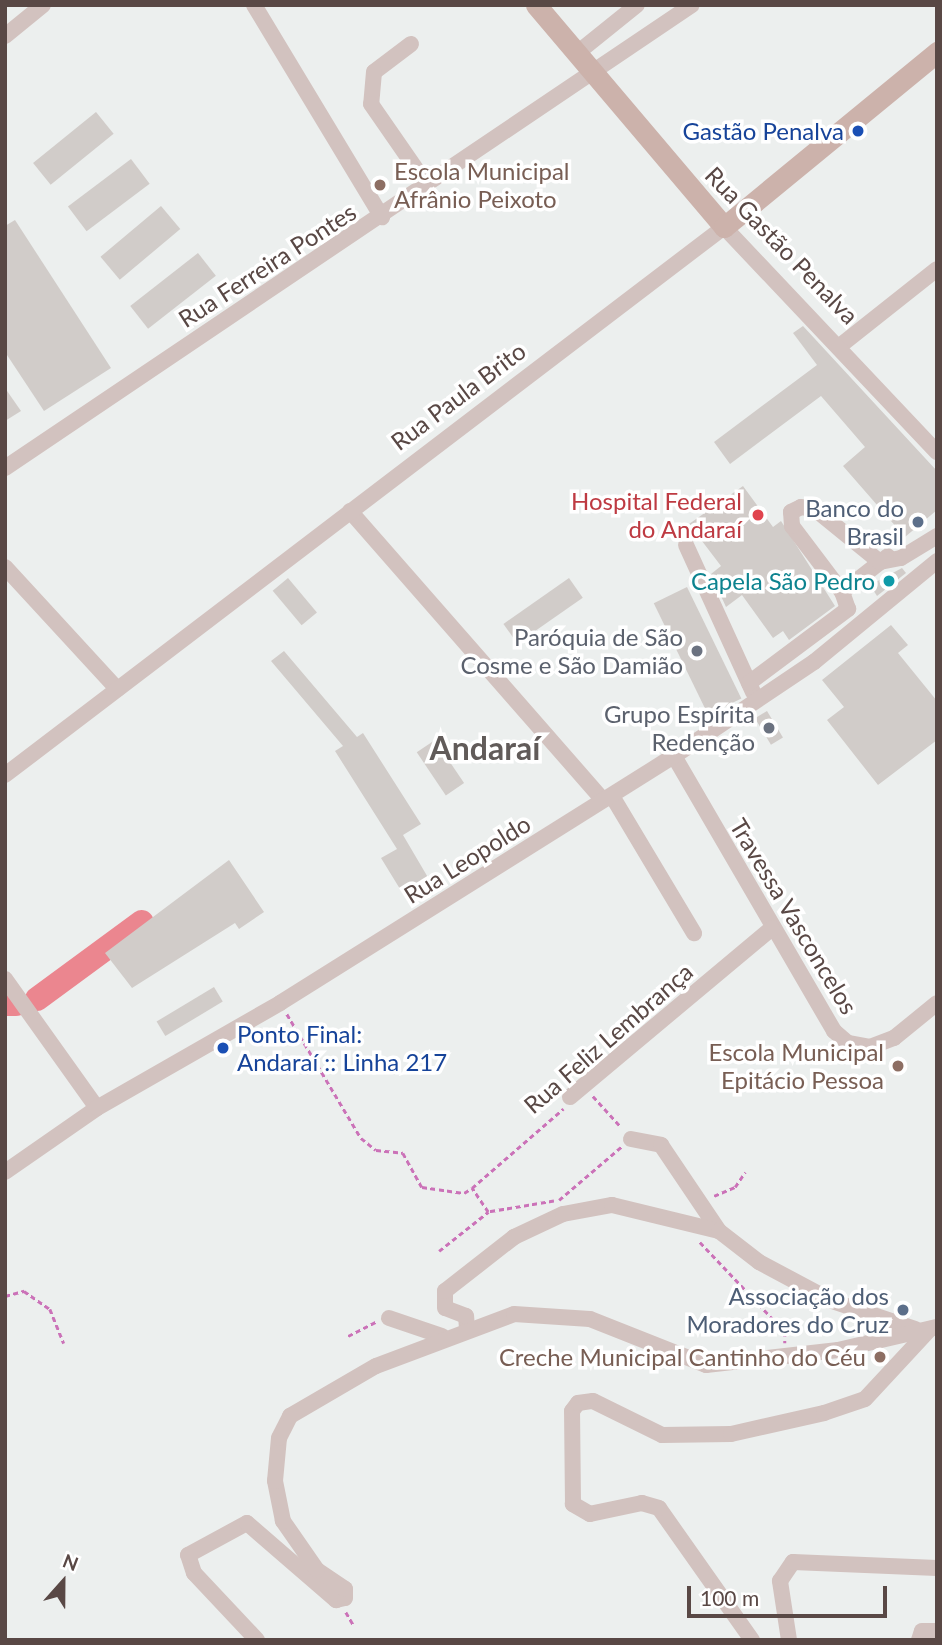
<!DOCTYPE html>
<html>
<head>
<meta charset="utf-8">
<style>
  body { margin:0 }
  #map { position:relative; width:942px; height:1645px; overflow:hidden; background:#ecefee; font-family:Lato,sans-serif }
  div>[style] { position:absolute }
  .river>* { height:24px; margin:-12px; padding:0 12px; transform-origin:12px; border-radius:12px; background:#eb868f }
  .building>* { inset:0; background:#d1ccc9; transform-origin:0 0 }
  .path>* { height:2.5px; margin-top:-1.25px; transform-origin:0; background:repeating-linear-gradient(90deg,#cb72b8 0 5px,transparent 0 8.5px) }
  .minor>* { height:16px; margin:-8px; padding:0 8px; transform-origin:8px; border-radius:8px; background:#d2c2bf }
  .major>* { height:21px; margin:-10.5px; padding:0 10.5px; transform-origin:10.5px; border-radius:10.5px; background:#ccb2ab }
  .dots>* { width:19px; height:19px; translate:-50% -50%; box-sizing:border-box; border:4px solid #fff; border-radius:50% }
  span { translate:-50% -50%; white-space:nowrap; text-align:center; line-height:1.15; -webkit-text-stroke:7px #fff; paint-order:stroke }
  .transit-label { font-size:24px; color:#164399 }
  .right { translate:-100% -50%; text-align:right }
  .left { translate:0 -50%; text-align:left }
  .education-label { font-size:24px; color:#785e54 }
  .street-label { font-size:24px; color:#594845 }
  .health-label { font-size:24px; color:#be3a42 }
  .service-label { font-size:24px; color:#4e5e75 }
  .culture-label { font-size:24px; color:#0d838f }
  .worship-label { font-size:24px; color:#5b616d }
  .district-label { font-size:32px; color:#615b59; font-weight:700 }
  .frame { position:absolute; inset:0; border:7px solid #594845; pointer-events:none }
  .north { position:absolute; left:28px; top:1547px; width:70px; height:70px; -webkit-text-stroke:5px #fff; paint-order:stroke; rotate:21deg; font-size:19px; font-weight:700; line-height:28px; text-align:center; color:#594845 }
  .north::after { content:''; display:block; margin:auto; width:24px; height:32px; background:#594845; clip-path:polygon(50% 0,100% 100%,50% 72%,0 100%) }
  .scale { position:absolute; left:687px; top:1586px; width:200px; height:32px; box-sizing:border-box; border:4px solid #594845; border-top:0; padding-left:9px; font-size:21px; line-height:24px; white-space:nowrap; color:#594845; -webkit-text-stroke:5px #fff; paint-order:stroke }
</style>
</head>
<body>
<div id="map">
  <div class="river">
    <div style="left:37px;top:999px;width:130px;rotate:-36.3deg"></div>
    <div style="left:5px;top:1004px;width:11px"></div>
  </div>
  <div class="building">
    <div style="left:96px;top:112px;width:28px;height:81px;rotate:51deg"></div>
    <div style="left:131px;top:159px;width:31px;height:79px;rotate:53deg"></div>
    <div style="left:161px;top:206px;width:30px;height:79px;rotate:50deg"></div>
    <div style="clip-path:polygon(15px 220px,111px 368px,44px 411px,5px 352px,5px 226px)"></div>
    <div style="left:198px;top:253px;width:29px;height:86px;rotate:52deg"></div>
    <div style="clip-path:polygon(803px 326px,937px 471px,937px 510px,905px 537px,843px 466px,865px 447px,821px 396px,730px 464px,714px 442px,817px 365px,793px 333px)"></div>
    <div style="clip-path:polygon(5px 388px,21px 411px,5px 421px)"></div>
    <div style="clip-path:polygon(743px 486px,773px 527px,781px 521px,835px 606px,789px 640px,783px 631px,773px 638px,742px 595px,726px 607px,711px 574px,721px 566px,689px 524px)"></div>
    <div style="clip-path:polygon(902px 568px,906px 573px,877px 596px,870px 585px)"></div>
    <div style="left:288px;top:578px;width:45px;height:20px;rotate:50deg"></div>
    <div style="left:569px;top:578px;width:24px;height:80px;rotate:55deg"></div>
    <div style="left:687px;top:587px;width:124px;height:37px;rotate:64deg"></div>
    <div style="clip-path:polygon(891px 625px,908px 645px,898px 653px,937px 701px,937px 740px,878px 785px,827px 720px,844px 707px,822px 680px)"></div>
    <div style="clip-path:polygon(284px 651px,357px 737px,363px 733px,421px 824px,403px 835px,433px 886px,408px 902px,381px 858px,397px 849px,335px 751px,343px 746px,271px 661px)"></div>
    <div style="left:767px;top:711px;width:31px;height:14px;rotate:59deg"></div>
    <div style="left:435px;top:740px;width:52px;height:22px;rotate:56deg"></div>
    <div style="clip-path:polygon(229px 860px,264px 912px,239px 929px,235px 923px,132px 988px,105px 953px)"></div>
    <div style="left:214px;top:987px;width:17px;height:67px;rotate:59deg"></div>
  </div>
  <div class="path">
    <div style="left:287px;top:1014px;width:144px;rotate:59.2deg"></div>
    <div style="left:361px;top:1138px;width:19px;rotate:39deg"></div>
    <div style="left:376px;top:1150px;width:27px;rotate:6deg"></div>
    <div style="left:403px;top:1153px;width:39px;rotate:61deg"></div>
    <div style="left:422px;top:1187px;width:42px;rotate:8.1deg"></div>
    <div style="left:464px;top:1193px;width:9px;rotate:-32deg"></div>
    <div style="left:593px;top:1096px;width:42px;rotate:47.9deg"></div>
    <div style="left:714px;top:1196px;width:23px;rotate:-23deg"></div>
    <div style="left:735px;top:1187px;width:18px;rotate:-56deg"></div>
    <div style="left:559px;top:1200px;width:82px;rotate:-40.5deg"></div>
    <div style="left:554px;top:1201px;width:67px;rotate:170.5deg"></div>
    <div style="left:488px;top:1212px;width:29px;rotate:-124deg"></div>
    <div style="left:472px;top:1188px;width:121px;rotate:-41deg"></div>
    <div style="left:700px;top:1242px;width:124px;rotate:46.6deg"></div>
    <div style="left:785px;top:1332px;width:11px;rotate:90deg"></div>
    <div style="left:439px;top:1251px;width:63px;rotate:-38.5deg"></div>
    <div style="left:5px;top:1296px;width:20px;rotate:-15deg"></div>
    <div style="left:24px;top:1291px;width:32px;rotate:35deg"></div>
    <div style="left:50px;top:1309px;width:37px;rotate:68deg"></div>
    <div style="left:348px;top:1336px;width:31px;rotate:-27deg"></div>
    <div style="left:346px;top:1612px;width:14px;rotate:60deg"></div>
  </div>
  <div class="minor">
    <div style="left:254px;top:5px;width:248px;rotate:58.9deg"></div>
    <div style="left:5px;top:36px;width:49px;rotate:-39.2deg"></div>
    <div style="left:411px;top:44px;width:46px;rotate:142.9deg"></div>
    <div style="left:374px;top:72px;width:32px;rotate:95deg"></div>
    <div style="left:371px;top:104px;width:98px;rotate:55.3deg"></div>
    <div style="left:576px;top:54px;width:78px;rotate:-38.8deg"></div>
    <div style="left:841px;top:345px;width:122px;rotate:-38.4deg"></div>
    <div style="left:5px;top:468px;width:828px;rotate:-33.98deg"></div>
    <div style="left:350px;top:511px;width:384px;rotate:48.8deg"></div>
    <div style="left:686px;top:545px;width:162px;rotate:65.5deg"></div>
    <div style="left:5px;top:567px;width:166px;rotate:47.4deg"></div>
    <div style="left:842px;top:592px;width:58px;rotate:-38deg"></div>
    <div style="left:749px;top:683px;width:124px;rotate:-36.8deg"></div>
    <div style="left:848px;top:609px;width:18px;rotate:-109deg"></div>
    <div style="left:842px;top:592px;width:83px;rotate:-127.1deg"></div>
    <div style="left:792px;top:526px;width:14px;rotate:-94deg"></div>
    <div style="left:791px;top:512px;width:11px;rotate:-27deg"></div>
    <div style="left:801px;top:507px;width:15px;rotate:11deg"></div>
    <div style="left:816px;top:510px;width:82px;rotate:39.1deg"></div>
    <div style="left:880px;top:562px;width:21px;rotate:-11deg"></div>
    <div style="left:901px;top:558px;width:42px;rotate:-31.4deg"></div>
    <div style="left:674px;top:756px;width:318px;rotate:59.8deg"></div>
    <div style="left:834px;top:1031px;width:18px;rotate:41deg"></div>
    <div style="left:848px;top:1043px;width:22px;rotate:10deg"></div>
    <div style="left:870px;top:1047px;width:26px;rotate:-21deg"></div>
    <div style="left:894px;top:1038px;width:55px;rotate:-39.1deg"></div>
    <div style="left:5px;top:775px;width:904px;rotate:-37.31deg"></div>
    <div style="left:724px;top:227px;width:310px;rotate:46.6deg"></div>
    <div style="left:612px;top:796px;width:160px;rotate:59.1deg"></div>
    <div style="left:5px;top:979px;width:158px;rotate:54.5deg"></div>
    <div style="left:570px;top:1097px;width:263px;rotate:-39.9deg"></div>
    <div style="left:631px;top:1139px;width:31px;rotate:11deg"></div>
    <div style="left:661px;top:1145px;width:104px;rotate:56deg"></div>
    <div style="left:5px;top:1172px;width:112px;rotate:-34.8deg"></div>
    <div style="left:97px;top:1108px;width:211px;rotate:-29.8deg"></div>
    <div style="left:280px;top:1003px;width:465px;rotate:-32.1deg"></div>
    <div style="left:674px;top:756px;width:169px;rotate:-33.9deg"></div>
    <div style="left:814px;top:662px;width:159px;rotate:-39.4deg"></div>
    <div style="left:389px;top:1318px;width:56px;rotate:18.8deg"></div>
    <div style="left:467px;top:1329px;width:13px;rotate:-94deg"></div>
    <div style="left:466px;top:1316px;width:22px;rotate:-159deg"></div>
    <div style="left:445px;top:1308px;width:17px;rotate:-90deg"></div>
    <div style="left:445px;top:1291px;width:88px;rotate:-38deg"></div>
    <div style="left:514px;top:1237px;width:54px;rotate:-25.1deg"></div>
    <div style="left:563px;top:1214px;width:50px;rotate:-10.4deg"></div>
    <div style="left:612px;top:1205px;width:110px;rotate:13.7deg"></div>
    <div style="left:719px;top:1231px;width:51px;rotate:37.8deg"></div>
    <div style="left:759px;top:1262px;width:83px;rotate:28.1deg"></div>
    <div style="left:832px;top:1301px;width:88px;rotate:18.6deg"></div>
    <div style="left:257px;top:1640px;width:92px;rotate:-133.2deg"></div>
    <div style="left:194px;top:1573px;width:19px;rotate:-108deg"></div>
    <div style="left:188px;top:1555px;width:67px;rotate:-28.5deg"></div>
    <div style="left:247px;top:1523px;width:118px;rotate:40.9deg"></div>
    <div style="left:336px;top:1600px;width:9px;rotate:-13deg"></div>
    <div style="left:345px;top:1598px;width:9px;rotate:-90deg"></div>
    <div style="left:345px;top:1589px;width:34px;rotate:-146deg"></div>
    <div style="left:317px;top:1570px;width:60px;rotate:-124.8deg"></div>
    <div style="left:283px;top:1521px;width:41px;rotate:-101.3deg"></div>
    <div style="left:275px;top:1481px;width:43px;rotate:-84.7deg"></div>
    <div style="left:279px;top:1438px;width:25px;rotate:-63deg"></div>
    <div style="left:290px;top:1416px;width:99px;rotate:-30.2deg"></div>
    <div style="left:376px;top:1366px;width:147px;rotate:-20.6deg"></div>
    <div style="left:514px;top:1314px;width:76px;rotate:3.8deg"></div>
    <div style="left:590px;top:1319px;width:125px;rotate:21.6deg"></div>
    <div style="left:706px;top:1365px;width:133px;rotate:-6.5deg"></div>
    <div style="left:838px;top:1350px;width:102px;rotate:-13.1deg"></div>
    <div style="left:752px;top:1640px;width:161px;rotate:-125.2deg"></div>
    <div style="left:659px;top:1508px;width:18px;rotate:-164deg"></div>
    <div style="left:642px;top:1503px;width:53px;rotate:168.1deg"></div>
    <div style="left:590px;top:1514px;width:20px;rotate:-150deg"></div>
    <div style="left:573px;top:1504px;width:93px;rotate:-90.6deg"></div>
    <div style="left:572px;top:1411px;width:10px;rotate:-53deg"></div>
    <div style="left:578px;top:1403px;width:15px;rotate:-8deg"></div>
    <div style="left:593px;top:1401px;width:77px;rotate:26.2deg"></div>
    <div style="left:662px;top:1435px;width:69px;rotate:-0.8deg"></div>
    <div style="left:731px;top:1434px;width:95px;rotate:-12.7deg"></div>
    <div style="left:824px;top:1413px;width:43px;rotate:-18.9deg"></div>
    <div style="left:865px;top:1399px;width:96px;rotate:-47.1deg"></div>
    <div style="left:789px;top:1640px;width:60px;rotate:-98.7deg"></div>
    <div style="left:780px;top:1581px;width:23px;rotate:-56deg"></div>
    <div style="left:793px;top:1562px;width:144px;rotate:2.4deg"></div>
    <div style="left:919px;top:1640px;width:9px;rotate:-72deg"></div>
    <div style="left:922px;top:1631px;width:15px"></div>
  </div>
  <div class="major">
    <div style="left:536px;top:5px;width:291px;rotate:49.7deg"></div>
    <div style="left:724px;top:227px;width:276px;rotate:-39.4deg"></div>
  </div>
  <div class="dots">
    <div style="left:858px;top:131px;background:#1a4fb4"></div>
    <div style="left:380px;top:185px;background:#8d6e63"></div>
    <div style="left:758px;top:515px;background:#e0444e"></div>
    <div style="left:918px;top:522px;background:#5c6f8a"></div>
    <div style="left:889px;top:581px;background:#0f9aa8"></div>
    <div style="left:697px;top:651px;background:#6b7280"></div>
    <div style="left:769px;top:728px;background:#6b7280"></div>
    <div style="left:223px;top:1048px;background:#1a4fb4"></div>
    <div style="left:898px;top:1066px;background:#8d6e63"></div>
    <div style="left:903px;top:1310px;background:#5c6f8a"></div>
    <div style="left:880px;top:1357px;background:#8d6e63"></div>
  </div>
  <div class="transit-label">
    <span class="right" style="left:844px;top:131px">Gastão Penalva</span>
    <span class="left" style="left:237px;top:1048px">Ponto Final:<br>Andaraí :: Linha 217</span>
  </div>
  <div class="education-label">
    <span class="left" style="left:394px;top:185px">Escola Municipal<br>Afrânio Peixoto</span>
    <span class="right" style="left:884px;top:1066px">Escola Municipal<br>Epitácio Pessoa</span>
    <span class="right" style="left:866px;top:1357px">Creche Municipal Cantinho do Céu</span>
  </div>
  <div class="street-label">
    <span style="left:782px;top:245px;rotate:46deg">Rua Gastão Penalva</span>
    <span style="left:267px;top:265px;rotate:-33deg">Rua Ferreira Pontes</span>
    <span style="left:458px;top:396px;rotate:-37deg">Rua Paula Brito</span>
    <span style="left:467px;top:859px;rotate:-32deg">Rua Leopoldo</span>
    <span style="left:794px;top:916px;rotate:59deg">Travessa Vasconcelos</span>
    <span style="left:608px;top:1038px;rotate:-41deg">Rua Feliz Lembrança</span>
  </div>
  <div class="health-label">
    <span class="right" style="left:742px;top:515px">Hospital Federal<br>do Andaraí</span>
  </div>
  <div class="service-label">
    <span class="right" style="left:904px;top:522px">Banco do<br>Brasil</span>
    <span class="right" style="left:889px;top:1310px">Associação dos<br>Moradores do Cruz</span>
  </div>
  <div class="culture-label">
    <span class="right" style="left:875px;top:581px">Capela São Pedro</span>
  </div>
  <div class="worship-label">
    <span class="right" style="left:683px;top:651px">Paróquia de São<br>Cosme e São Damião</span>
    <span class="right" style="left:755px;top:728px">Grupo Espírita<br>Redenção</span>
  </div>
  <div class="district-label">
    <span style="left:485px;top:748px">Andaraí</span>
  </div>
  <div class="frame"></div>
  <div class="north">N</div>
  <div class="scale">100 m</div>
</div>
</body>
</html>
